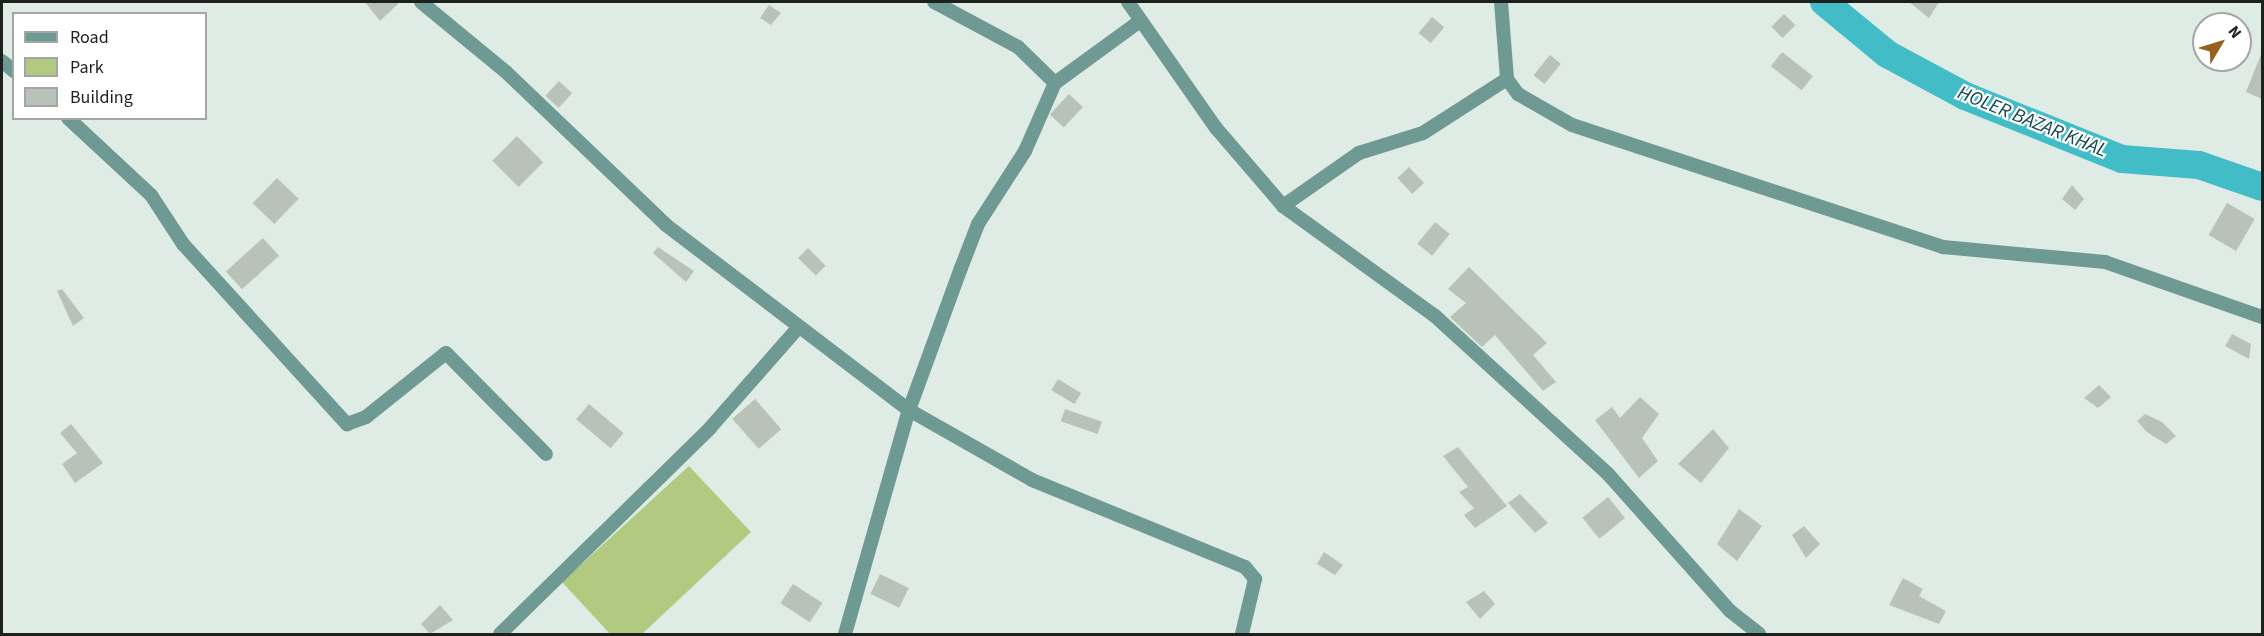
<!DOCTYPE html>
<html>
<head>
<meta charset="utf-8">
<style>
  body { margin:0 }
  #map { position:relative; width:2264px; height:636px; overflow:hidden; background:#dfece5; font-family:"Source Sans 3",sans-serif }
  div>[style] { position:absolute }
  .green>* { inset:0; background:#b1ca80 }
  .river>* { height:28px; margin:-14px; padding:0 14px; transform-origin:14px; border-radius:14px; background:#42bdc8 }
  .building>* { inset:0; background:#b9c2b8; transform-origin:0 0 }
  .street>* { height:14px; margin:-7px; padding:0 7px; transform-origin:7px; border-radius:7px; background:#6f9a93 }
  span { translate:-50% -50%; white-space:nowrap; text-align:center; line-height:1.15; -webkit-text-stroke:4.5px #fff; paint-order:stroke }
  .water-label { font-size:20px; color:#14494e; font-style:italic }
  .frame { position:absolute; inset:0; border:3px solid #1c211e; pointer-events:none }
  .legend { position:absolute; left:12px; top:12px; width:195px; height:108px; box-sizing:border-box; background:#fff; border:2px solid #a4a6a5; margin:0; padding:8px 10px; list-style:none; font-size:18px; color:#1c211e }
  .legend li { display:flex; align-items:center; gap:12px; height:30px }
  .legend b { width:30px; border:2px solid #a4a6a5 }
  .north { position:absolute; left:2192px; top:12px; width:60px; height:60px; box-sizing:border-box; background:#fff; border:2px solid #a4a6a5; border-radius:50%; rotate:52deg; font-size:16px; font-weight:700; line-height:24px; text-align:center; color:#1c211e }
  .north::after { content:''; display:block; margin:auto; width:21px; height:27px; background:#995f1d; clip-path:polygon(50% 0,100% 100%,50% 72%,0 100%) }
</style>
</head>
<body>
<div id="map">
  <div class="green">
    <div style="clip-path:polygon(689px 466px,751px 532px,642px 634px,610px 634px,562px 582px)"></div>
  </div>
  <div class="river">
    <div style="left:1824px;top:2px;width:82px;rotate:39.5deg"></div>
    <div style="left:1887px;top:54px;width:89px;rotate:28.3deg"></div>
    <div style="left:1965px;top:96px;width:169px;rotate:21.9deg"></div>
    <div style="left:2122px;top:159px;width:77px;rotate:4.5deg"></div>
    <div style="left:2199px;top:165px;width:67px;rotate:19.2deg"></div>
  </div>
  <div class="building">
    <div style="clip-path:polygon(365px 2px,400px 2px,380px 21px)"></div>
    <div style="clip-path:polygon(1909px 2px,1939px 2px,1929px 18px)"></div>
    <div style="clip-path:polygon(769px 5px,781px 13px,771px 25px,760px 18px)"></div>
    <div style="left:1784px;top:14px;width:16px;height:18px;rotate:45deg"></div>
    <div style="left:1432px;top:17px;width:16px;height:21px;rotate:40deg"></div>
    <div style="left:1782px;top:52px;width:39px;height:18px;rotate:38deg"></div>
    <div style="clip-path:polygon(2262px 52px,2262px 99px,2246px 92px)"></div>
    <div style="left:1550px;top:55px;width:14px;height:26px;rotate:39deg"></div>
    <div style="left:559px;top:81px;width:18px;height:20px;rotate:43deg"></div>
    <div style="left:1069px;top:94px;width:19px;height:28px;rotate:43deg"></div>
    <div style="left:517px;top:136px;width:37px;height:35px;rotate:45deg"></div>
    <div style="left:1409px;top:167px;width:22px;height:16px;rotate:47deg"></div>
    <div style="left:277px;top:178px;width:30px;height:35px;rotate:44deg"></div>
    <div style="clip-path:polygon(2072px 185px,2084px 199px,2075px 210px,2062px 199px)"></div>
    <div style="left:2227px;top:203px;width:32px;height:37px;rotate:30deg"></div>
    <div style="left:1435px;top:222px;width:19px;height:28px;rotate:39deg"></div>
    <div style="left:263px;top:238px;width:24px;height:50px;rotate:48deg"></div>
    <div style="clip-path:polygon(658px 247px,694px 271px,686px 282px,653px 253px)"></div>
    <div style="left:808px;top:248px;width:25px;height:14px;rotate:45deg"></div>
    <div style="clip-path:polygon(1469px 267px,1547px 343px,1533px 355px,1556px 382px,1543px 391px,1495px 335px,1482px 347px,1450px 317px,1466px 303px,1448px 289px)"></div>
    <div style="clip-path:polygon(62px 289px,84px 318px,73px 326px,57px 291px)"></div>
    <div style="clip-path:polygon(2232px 334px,2251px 344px,2249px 359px,2225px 346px)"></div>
    <div style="left:1058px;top:379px;width:27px;height:13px;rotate:31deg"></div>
    <div style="clip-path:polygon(2099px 385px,2111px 397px,2098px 408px,2084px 398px)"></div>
    <div style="clip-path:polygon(1640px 397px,1659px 414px,1642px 438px,1658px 461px,1639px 478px,1595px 420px,1612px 407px,1620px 418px)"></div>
    <div style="left:755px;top:399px;width:40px;height:30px;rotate:49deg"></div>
    <div style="left:589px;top:404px;width:45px;height:20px;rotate:40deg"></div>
    <div style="left:1065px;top:409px;width:39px;height:13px;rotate:19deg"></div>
    <div style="clip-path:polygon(2145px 414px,2162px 422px,2176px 436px,2166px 444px,2147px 432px,2137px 421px)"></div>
    <div style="clip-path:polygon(71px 424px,103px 463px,75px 483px,62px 464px,77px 453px,60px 433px)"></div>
    <div style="clip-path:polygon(1713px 429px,1729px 448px,1701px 483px,1678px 464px)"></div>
    <div style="clip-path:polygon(1458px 447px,1507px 506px,1475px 528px,1464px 515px,1474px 508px,1459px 492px,1468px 487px,1443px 456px)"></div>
    <div style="clip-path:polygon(1520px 494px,1548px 523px,1535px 533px,1508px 503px)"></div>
    <div style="left:1608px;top:497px;width:27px;height:33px;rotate:51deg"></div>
    <div style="clip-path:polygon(1739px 509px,1762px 526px,1737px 561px,1717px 544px)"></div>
    <div style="clip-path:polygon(1804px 526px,1820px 544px,1806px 558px,1792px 535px)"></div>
    <div style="clip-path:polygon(1324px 552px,1343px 565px,1335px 575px,1317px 564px)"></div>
    <div style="left:880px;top:574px;width:32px;height:22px;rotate:26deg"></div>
    <div style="clip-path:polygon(1903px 578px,1923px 589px,1919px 596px,1946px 611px,1939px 624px,1889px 605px)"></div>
    <div style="left:793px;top:584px;width:35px;height:23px;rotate:33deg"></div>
    <div style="clip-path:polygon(1484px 591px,1495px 604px,1480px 619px,1466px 602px)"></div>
    <div style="clip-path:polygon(440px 605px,453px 620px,430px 634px,421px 624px)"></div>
  </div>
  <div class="street">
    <div style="left:421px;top:2px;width:110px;rotate:39.5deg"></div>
    <div style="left:506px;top:72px;width:221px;rotate:43.7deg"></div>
    <div style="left:666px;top:225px;width:305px;rotate:37.3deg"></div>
    <div style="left:909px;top:410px;width:142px;rotate:29.6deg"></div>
    <div style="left:1032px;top:480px;width:230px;rotate:22.2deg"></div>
    <div style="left:1245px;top:567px;width:16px;rotate:50deg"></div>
    <div style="left:1255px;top:579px;width:57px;rotate:103.3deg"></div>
    <div style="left:1128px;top:2px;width:154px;rotate:55.1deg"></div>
    <div style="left:1216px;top:128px;width:103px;rotate:49.3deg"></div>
    <div style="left:1283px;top:206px;width:188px;rotate:35.9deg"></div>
    <div style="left:1435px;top:316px;width:234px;rotate:42.4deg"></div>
    <div style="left:1608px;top:474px;width:183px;rotate:48.3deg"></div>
    <div style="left:1730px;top:611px;width:37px;rotate:38deg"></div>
    <div style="left:1501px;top:2px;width:77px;rotate:85.5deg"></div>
    <div style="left:1507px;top:79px;width:19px;rotate:54deg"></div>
    <div style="left:1518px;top:94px;width:62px;rotate:29.9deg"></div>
    <div style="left:1572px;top:125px;width:391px;rotate:18.2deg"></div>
    <div style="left:1943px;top:247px;width:163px;rotate:5.3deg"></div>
    <div style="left:2105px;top:262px;width:166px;rotate:19.3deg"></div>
    <div style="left:2px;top:61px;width:16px;rotate:40deg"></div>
    <div style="left:1055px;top:83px;width:105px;rotate:-36.1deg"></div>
    <div style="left:68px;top:118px;width:113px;rotate:42.9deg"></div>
    <div style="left:151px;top:195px;width:59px;rotate:56.9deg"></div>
    <div style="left:183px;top:244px;width:244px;rotate:47.7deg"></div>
    <div style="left:347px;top:424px;width:20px;rotate:-20deg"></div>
    <div style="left:366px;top:417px;width:102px;rotate:-38.7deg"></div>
    <div style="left:446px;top:353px;width:142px;rotate:45.3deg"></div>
    <div style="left:1283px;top:206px;width:93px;rotate:-34.9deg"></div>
    <div style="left:1359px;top:153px;width:67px;rotate:-17.4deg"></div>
    <div style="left:1423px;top:133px;width:100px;rotate:-32.7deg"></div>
    <div style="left:500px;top:634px;width:294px;rotate:-44.4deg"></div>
    <div style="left:710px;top:428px;width:132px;rotate:-48.7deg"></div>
    <div style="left:845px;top:634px;width:233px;rotate:-74.1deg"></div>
    <div style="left:909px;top:410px;width:151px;rotate:-69.9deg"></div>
    <div style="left:961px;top:268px;width:47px;rotate:-68.9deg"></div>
    <div style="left:978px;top:224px;width:87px;rotate:-57.2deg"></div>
    <div style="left:1025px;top:151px;width:74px;rotate:-66.2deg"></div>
    <div style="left:1055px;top:83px;width:52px;rotate:-135.8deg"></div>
    <div style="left:1018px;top:47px;width:95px;rotate:-151.8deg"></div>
  </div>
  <div class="water-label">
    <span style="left:2032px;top:122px;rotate:22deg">HOLER BAZAR KHAL</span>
  </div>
  <div class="frame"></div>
  <ul class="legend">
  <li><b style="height:8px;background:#6f9a93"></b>Road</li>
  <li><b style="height:16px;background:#b1ca80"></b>Park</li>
  <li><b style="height:16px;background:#b9c2b8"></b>Building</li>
  </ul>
  <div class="north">N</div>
</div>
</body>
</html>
